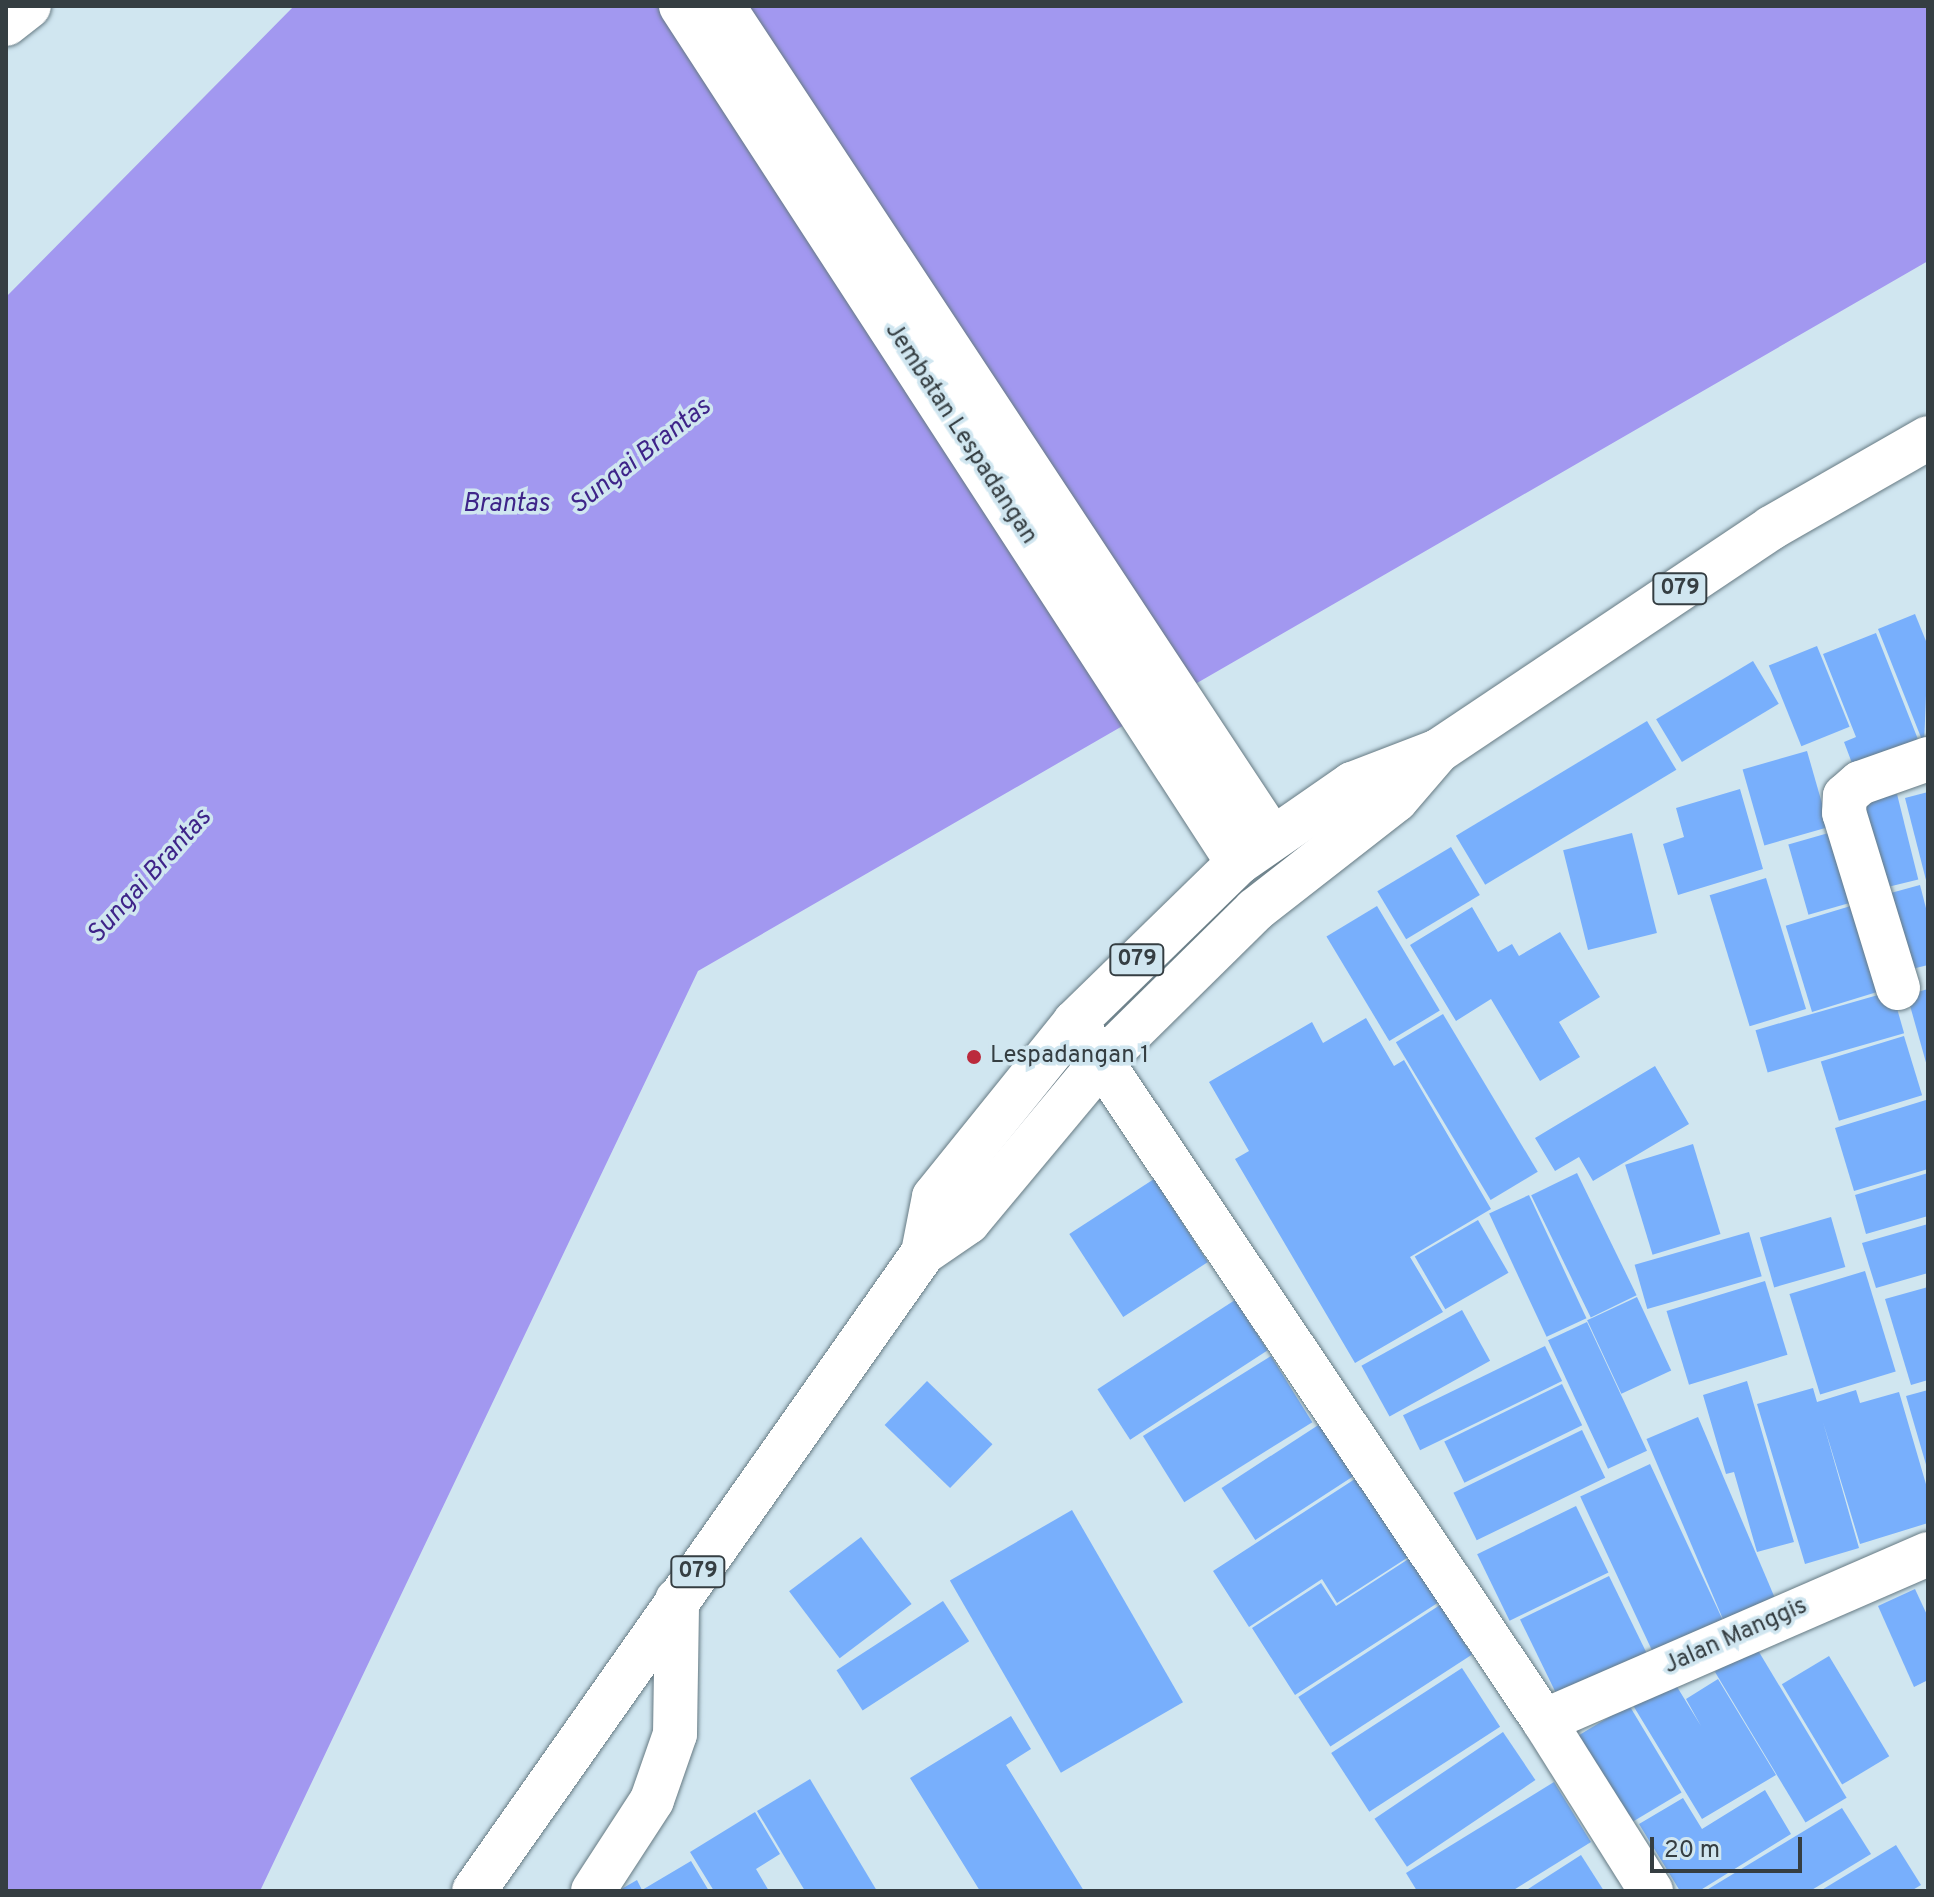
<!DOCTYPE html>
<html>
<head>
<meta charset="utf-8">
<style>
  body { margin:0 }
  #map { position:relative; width:1934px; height:1897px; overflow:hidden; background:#d0e6f0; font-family:Overpass,sans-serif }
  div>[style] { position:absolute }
  .water>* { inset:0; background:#a298f0 }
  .building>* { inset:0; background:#78affc; transform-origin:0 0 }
  .roads { filter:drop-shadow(0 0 2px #667a83) drop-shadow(0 0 2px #667a83) }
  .street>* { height:44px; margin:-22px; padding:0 22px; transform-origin:22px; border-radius:22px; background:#fff }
  .secondary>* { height:44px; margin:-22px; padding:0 22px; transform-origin:22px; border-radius:22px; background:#fff }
  .primary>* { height:44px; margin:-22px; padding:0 22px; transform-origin:22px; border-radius:22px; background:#fff }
  .dots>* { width:22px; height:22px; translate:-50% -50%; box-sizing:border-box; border:4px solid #d0e6f0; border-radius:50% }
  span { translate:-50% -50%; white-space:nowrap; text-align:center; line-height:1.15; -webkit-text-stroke:7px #d0e6f0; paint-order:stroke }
  .shield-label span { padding:2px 6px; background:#d0e6f0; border:2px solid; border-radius:6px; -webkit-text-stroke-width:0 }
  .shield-label { font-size:22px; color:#353e42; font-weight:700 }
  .street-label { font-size:24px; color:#353e42 }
  .poi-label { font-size:24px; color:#353e42 }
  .left { translate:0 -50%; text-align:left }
  .water-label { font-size:26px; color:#3e2489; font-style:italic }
  .frame { position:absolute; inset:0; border:8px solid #353e42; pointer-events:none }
  .scale { position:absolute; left:1650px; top:1837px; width:152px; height:36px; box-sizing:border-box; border:4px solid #353e42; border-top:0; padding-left:10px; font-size:24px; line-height:28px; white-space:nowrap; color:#353e42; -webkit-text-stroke:6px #d0e6f0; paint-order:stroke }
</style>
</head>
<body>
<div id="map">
  <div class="water">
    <div style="clip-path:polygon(294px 6px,1928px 6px,1928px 261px,698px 971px,260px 1891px,6px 1891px,6px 297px)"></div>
  </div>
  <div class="building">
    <div style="clip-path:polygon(1915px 614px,1928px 646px,1924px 745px,1878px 629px)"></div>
    <div style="clip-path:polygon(1876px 633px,1923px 752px,1858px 779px,1844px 742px,1856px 737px,1823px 654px)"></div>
    <div style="left:1817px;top:646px;width:87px;height:52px;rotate:68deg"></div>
    <div style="left:1753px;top:661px;width:50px;height:113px;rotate:59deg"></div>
    <div style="left:1647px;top:721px;width:57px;height:223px;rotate:59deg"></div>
    <div style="left:1807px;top:751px;width:79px;height:67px;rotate:74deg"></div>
    <div style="clip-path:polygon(1740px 789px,1763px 869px,1678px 895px,1663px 844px,1684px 837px,1676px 808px)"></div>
    <div style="clip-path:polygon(1928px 792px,1928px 884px,1927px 884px,1905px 798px)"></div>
    <div style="left:1897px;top:794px;width:88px;height:42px;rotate:76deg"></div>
    <div style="left:1846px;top:828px;width:73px;height:60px;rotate:74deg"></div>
    <div style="left:1632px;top:833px;width:103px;height:71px;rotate:76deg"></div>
    <div style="left:1451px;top:847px;width:56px;height:86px;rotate:59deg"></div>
    <div style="left:1766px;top:878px;width:137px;height:59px;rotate:73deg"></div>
    <div style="clip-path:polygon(1920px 885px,1928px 916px,1928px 965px,1896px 973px,1876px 897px)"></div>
    <div style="left:1867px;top:901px;width:90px;height:85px;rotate:73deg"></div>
    <div style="left:1377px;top:906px;width:122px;height:59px;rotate:59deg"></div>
    <div style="clip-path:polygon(1472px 907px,1498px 952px,1512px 944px,1519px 956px,1560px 932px,1600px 997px,1559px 1022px,1580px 1057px,1540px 1081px,1491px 999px,1456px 1021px,1410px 945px)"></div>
    <div style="clip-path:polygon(1928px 989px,1928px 1066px,1927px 1066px,1907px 995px)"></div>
    <div style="left:1892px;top:991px;width:44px;height:142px;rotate:74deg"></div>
    <div style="left:1443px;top:1014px;width:184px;height:55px;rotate:59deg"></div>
    <div style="clip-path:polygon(1366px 1018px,1394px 1066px,1404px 1060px,1491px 1209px,1410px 1257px,1443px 1312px,1355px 1363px,1235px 1159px,1249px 1151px,1209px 1082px,1312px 1022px,1323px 1043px)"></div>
    <div style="left:1904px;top:1036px;width:62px;height:87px;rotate:73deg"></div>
    <div style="clip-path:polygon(1655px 1066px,1689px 1124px,1593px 1181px,1579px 1157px,1555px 1171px,1535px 1138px)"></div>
    <div style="clip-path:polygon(1926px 1100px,1928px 1169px,1854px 1191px,1835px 1128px)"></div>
    <div style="left:1693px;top:1144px;width:94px;height:71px;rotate:73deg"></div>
    <div style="left:1577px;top:1173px;width:136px;height:51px;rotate:64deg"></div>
    <div style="clip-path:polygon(1928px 1173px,1928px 1216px,1866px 1234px,1855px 1195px)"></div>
    <div style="left:1154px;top:1179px;width:99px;height:101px;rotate:57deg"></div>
    <div style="left:1529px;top:1195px;width:136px;height:44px;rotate:65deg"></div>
    <div style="left:1831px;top:1217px;width:52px;height:74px;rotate:74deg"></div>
    <div style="left:1478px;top:1220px;width:61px;height:73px;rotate:60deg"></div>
    <div style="clip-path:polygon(1928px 1224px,1928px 1273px,1876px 1288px,1862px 1243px)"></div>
    <div style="left:1749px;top:1232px;width:46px;height:119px;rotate:74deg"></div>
    <div style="left:1865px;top:1271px;width:105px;height:79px;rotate:73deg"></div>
    <div style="left:1765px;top:1281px;width:77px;height:103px;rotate:73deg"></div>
    <div style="clip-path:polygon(1928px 1287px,1928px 1380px,1911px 1385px,1885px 1299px)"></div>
    <div style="left:1637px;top:1297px;width:81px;height:55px;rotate:65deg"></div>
    <div style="left:1235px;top:1300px;width:60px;height:164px;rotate:57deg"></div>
    <div style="left:1462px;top:1310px;width:58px;height:115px;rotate:61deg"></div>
    <div style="left:1587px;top:1322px;width:142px;height:43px;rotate:65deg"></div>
    <div style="left:1545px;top:1346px;width:39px;height:158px;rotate:64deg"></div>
    <div style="left:1271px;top:1356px;width:78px;height:151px;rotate:58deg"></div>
    <div style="left:927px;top:1381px;width:91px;height:61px;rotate:44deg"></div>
    <div style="clip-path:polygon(1747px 1381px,1794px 1542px,1757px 1552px,1734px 1472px,1726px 1474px,1703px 1395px)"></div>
    <div style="left:1562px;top:1384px;width:46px;height:131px;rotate:64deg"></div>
    <div style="clip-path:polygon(1813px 1388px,1817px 1402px,1856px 1390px,1860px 1403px,1899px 1392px,1928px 1491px,1928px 1523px,1860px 1544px,1823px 1422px,1859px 1548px,1805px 1564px,1757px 1404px)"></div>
    <div style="clip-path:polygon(1928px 1390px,1928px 1468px,1927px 1468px,1906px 1396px)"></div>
    <div style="left:1698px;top:1417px;width:203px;height:56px;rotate:67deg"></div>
    <div style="left:1323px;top:1422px;width:62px;height:121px;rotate:57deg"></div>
    <div style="left:1582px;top:1430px;width:53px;height:143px;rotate:64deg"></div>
    <div style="left:1650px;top:1464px;width:178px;height:77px;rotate:65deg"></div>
    <div style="clip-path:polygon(1358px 1477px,1410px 1556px,1337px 1603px,1322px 1579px,1249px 1627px,1213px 1571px)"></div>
    <div style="left:1576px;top:1506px;width:74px;height:110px;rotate:64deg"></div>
    <div style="left:1072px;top:1510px;width:222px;height:141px;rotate:60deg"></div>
    <div style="left:861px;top:1537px;width:84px;height:90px;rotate:53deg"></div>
    <div style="clip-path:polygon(1410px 1558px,1439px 1602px,1295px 1695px,1252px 1628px,1321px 1583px,1336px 1606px)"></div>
    <div style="left:1609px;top:1576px;width:88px;height:99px;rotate:64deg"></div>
    <div style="clip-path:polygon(1915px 1589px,1928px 1617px,1928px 1680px,1914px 1687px,1878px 1606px)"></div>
    <div style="left:943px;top:1601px;width:48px;height:127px;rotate:57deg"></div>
    <div style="left:1440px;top:1605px;width:59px;height:169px;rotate:57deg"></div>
    <div style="left:1756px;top:1647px;width:176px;height:48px;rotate:59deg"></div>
    <div style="left:1829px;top:1656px;width:117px;height:55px;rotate:59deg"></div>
    <div style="left:1462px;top:1668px;width:70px;height:156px;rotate:57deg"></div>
    <div style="clip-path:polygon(1671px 1677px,1701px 1726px,1686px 1699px,1718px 1679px,1776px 1775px,1702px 1819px,1631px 1702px)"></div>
    <div style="left:1629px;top:1705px;width:102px;height:59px;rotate:59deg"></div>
    <div style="clip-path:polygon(1011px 1716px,1031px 1749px,1006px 1765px,1084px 1891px,980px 1891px,910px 1778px)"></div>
    <div style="left:1503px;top:1732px;width:58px;height:155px;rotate:56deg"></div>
    <div style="clip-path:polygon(810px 1779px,877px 1891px,805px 1891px,757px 1811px)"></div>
    <div style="clip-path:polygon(1554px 1782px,1591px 1842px,1512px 1891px,1417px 1891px,1406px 1873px)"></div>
    <div style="clip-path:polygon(1765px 1790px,1791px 1834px,1699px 1891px,1680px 1891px,1639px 1824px,1683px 1798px,1702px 1829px)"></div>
    <div style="clip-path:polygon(1842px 1808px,1871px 1854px,1810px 1891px,1705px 1891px)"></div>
    <div style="clip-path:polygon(755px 1812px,780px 1854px,756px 1869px,769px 1891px,714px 1891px,690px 1852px)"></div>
    <div style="clip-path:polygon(1896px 1845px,1921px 1885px,1911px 1891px,1820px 1891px)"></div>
    <div style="clip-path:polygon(1581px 1855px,1604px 1891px,1525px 1891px)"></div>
    <div style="clip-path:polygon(691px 1861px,709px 1891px,618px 1891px,637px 1880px,642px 1890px)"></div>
  </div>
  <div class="roads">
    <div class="street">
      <div style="left:681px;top:6px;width:1022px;rotate:56.98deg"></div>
      <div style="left:723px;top:6px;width:997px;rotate:56.58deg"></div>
      <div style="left:1898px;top:988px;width:183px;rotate:-107.1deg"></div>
      <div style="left:1844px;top:813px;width:17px;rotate:-87deg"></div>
      <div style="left:1845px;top:796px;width:20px;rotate:-41deg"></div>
      <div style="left:1860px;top:783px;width:72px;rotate:-19.4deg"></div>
      <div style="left:1075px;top:1022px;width:842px;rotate:56.14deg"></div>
      <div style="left:1544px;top:1721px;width:201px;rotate:57.8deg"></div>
      <div style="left:1544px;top:1721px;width:419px;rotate:-23.5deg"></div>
      <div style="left:593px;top:1891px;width:108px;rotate:-57deg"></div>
      <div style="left:652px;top:1800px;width:70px;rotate:-70.8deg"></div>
      <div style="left:675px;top:1734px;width:134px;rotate:-89.1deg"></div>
    </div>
    <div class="secondary">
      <div style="left:6px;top:24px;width:29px;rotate:-38deg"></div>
    </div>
    <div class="primary">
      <div style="left:923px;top:1253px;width:57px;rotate:-78.9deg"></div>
      <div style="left:934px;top:1197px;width:225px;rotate:-51.1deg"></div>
      <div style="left:1075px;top:1022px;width:228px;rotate:-44.3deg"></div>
      <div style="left:1238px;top:863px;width:139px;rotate:-34.7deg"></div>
      <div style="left:1352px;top:784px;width:92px;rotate:-21deg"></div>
      <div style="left:1438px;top:751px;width:401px;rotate:-33.8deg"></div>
      <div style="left:1771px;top:528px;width:181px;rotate:-29.8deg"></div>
      <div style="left:474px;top:1891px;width:780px;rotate:-54.86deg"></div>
      <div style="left:923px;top:1253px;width:55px;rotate:-34.6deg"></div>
      <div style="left:968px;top:1222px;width:211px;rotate:-50.2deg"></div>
      <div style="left:1103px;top:1060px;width:214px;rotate:-44.6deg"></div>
      <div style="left:1255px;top:910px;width:179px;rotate:-38deg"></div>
      <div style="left:1396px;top:800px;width:65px;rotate:-49.4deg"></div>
    </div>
  </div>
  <div class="dots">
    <div style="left:974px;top:1057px;background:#bb2a3c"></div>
  </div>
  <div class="shield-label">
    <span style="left:1680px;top:589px">079</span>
    <span style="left:1137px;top:960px">079</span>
    <span style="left:698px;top:1572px">079</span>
  </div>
  <div class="street-label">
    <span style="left:960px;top:434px;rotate:57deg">Jembatan Lespadangan</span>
    <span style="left:1736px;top:1637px;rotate:-24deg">Jalan Manggis</span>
  </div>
  <div class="poi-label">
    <span class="left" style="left:990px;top:1057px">Lespadangan 1</span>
  </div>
  <div class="water-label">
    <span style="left:641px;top:457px;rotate:-38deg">Sungai Brantas</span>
    <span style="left:506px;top:505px">Brantas</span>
    <span style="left:150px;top:877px;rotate:-48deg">Sungai Brantas</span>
  </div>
  <div class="frame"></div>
  <div class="scale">20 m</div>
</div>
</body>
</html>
